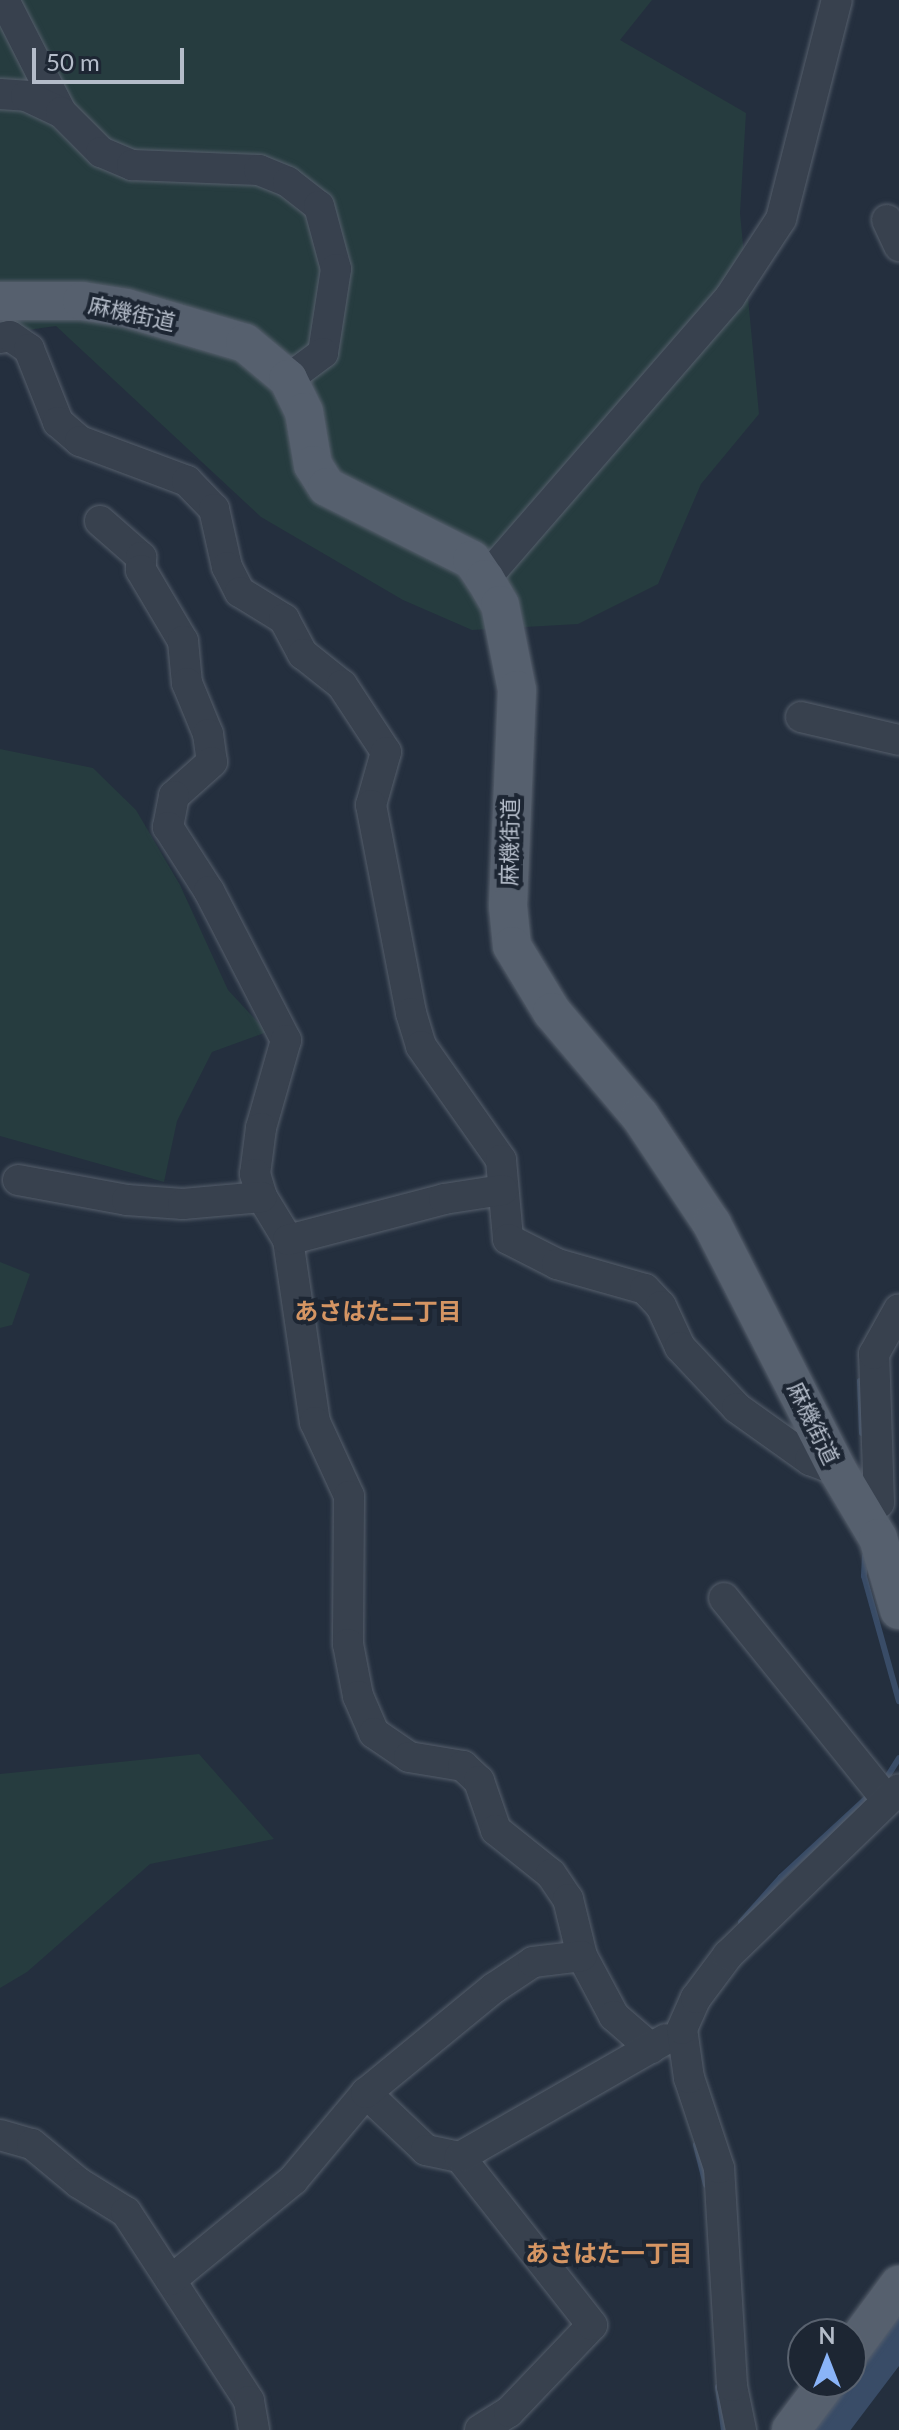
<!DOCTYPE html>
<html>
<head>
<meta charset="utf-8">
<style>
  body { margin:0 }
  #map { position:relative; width:899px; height:2430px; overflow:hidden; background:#242f3e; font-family:Lato,"Noto Sans JP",sans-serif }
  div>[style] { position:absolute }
  .green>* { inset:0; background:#263c3f }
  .stream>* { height:6px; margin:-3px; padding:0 3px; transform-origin:3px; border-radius:3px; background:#394c67 }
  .river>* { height:36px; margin:-18px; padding:0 18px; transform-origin:18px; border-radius:18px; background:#394c67 }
  .roads { filter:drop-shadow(0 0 2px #565f6c) drop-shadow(0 0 2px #565f6c) }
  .minor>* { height:30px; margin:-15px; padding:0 15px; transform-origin:15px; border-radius:15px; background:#38414e }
  .major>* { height:38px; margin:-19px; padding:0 19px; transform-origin:19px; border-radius:19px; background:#56606e }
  span { translate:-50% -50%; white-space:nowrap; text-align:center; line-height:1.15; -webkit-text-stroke:8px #1d2633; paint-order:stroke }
  .street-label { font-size:22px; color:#b4bcc9 }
  .neighbourhood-label { font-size:24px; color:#d59563; font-weight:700 }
  .north { position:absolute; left:787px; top:2318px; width:80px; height:80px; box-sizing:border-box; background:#1d2633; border:2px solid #59626f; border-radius:50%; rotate:0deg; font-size:22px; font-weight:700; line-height:32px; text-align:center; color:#b4bcc9 }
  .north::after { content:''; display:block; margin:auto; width:28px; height:36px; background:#8ab4f8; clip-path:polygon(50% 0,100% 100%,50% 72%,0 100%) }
  .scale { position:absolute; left:32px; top:48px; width:152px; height:36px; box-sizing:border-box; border:4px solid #b4bcc9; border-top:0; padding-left:10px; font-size:24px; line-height:28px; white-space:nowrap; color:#b4bcc9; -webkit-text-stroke:6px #1d2633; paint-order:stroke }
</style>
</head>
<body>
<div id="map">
  <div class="green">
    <div style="clip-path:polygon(0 0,652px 0,620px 40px,746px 113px,740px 213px,759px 414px,701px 484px,658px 584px,578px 624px,472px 630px,403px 600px,261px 517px,56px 326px,0 334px)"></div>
    <div style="clip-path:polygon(0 749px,93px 768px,136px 810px,180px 885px,228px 990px,267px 1032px,212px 1052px,177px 1121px,164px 1182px,0 1136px)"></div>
    <div style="clip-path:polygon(0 1262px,30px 1274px,12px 1325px,0 1328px)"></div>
    <div style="clip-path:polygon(199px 1754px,274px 1839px,150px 1864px,27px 1972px,0 1988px,0 1774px)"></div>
  </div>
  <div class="stream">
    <div style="left:860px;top:1381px;width:52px;rotate:87.8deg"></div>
    <div style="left:865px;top:1556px;width:20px;rotate:93deg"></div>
    <div style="left:864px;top:1576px;width:130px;rotate:74.4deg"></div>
    <div style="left:884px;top:1782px;width:28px;rotate:-58deg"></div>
    <div style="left:741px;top:1922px;width:60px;rotate:-48.4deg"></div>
    <div style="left:781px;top:1877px;width:121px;rotate:-42.7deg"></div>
    <div style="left:696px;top:2145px;width:41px;rotate:76deg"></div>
    <div style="left:718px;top:2387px;width:43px;rotate:82.1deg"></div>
  </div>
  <div class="river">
    <div style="left:828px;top:2430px;width:118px;rotate:-52.9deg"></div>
  </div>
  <div class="roads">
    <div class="minor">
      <div style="left:4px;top:0;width:126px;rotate:63deg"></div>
      <div style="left:0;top:94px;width:26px;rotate:4deg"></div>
      <div style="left:26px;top:96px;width:38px;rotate:25deg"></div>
      <div style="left:61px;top:112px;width:57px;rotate:45deg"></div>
      <div style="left:101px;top:152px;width:34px;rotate:23deg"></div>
      <div style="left:132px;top:165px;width:127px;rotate:2.3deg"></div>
      <div style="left:259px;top:170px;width:31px;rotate:22deg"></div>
      <div style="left:288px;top:182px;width:39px;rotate:38deg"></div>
      <div style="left:319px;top:206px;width:65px;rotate:74.9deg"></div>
      <div style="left:336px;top:269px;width:85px;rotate:98.8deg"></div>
      <div style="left:323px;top:353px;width:44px;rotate:143.4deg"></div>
      <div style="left:887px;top:220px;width:29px;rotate:65deg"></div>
      <div style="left:0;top:338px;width:10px;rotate:-11deg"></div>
      <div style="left:10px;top:336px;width:23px;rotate:34deg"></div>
      <div style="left:29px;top:349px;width:79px;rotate:68.3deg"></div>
      <div style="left:58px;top:422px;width:29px;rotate:41deg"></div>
      <div style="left:80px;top:441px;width:114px;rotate:20.5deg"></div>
      <div style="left:187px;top:481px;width:39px;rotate:46deg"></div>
      <div style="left:214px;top:509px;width:59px;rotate:77.4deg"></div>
      <div style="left:227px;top:567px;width:28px;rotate:63deg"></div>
      <div style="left:240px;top:592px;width:52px;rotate:31.5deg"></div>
      <div style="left:284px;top:619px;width:40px;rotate:62deg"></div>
      <div style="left:303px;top:654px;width:50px;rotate:38.5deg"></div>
      <div style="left:342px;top:685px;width:80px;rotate:56.7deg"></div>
      <div style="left:386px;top:752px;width:55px;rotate:105.8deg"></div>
      <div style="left:371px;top:805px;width:212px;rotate:79.1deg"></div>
      <div style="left:411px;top:1013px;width:34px;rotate:73deg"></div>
      <div style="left:421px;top:1046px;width:139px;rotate:54.9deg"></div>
      <div style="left:501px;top:1160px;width:79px;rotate:84.9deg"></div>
      <div style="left:508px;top:1239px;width:55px;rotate:27deg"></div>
      <div style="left:557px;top:1264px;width:91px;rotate:15.9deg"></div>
      <div style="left:645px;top:1289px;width:23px;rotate:47deg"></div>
      <div style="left:661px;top:1306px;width:45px;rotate:65.1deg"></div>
      <div style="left:680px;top:1347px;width:83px;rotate:46.9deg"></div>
      <div style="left:737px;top:1408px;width:90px;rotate:35.5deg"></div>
      <div style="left:810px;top:1460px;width:30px;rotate:21deg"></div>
      <div style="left:100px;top:521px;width:55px;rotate:41.3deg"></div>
      <div style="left:141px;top:557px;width:13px;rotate:90deg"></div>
      <div style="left:141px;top:570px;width:82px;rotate:59.4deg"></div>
      <div style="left:183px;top:641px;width:42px;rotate:84.6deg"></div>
      <div style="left:187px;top:683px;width:55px;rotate:67.6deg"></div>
      <div style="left:208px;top:734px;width:28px;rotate:82deg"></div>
      <div style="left:212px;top:762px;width:51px;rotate:138.2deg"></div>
      <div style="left:174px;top:796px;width:32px;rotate:101deg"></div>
      <div style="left:168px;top:827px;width:76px;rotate:57.4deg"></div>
      <div style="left:209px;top:891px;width:168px;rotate:62.7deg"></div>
      <div style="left:286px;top:1040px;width:91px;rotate:105.9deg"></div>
      <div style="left:261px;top:1128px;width:46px;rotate:97.4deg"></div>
      <div style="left:255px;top:1174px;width:24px;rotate:73deg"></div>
      <div style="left:262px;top:1197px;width:50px;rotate:58.8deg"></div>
      <div style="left:288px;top:1240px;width:184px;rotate:81.6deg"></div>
      <div style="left:315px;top:1422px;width:81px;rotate:65.3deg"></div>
      <div style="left:349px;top:1496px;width:148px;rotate:90.4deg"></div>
      <div style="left:348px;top:1644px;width:53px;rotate:79.1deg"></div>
      <div style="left:358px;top:1696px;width:40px;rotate:66.6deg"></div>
      <div style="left:374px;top:1733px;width:42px;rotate:34.4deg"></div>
      <div style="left:409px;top:1757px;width:55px;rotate:9.5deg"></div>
      <div style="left:463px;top:1766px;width:22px;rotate:43deg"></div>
      <div style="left:479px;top:1781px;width:52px;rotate:70.9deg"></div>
      <div style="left:496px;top:1830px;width:70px;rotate:38.7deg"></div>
      <div style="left:551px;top:1874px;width:30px;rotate:56deg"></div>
      <div style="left:568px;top:1899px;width:59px;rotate:76.2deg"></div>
      <div style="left:582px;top:1956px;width:68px;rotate:61.9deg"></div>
      <div style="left:614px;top:2016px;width:49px;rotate:40.9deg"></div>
      <div style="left:485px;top:579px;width:374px;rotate:-49deg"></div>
      <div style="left:730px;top:297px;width:93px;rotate:-56.8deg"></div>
      <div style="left:781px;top:219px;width:226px;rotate:-75.7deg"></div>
      <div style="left:801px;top:717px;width:101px;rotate:13.2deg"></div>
      <div style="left:18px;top:1180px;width:111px;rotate:10.4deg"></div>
      <div style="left:127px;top:1200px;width:56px;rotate:4.1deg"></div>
      <div style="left:183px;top:1204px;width:79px;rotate:-5.1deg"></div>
      <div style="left:288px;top:1240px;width:161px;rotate:-14.7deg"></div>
      <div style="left:444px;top:1199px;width:59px;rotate:-8.8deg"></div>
      <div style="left:879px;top:1503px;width:149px;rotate:-91.9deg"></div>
      <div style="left:874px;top:1354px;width:51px;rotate:-60.9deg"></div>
      <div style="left:724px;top:1598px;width:258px;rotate:51.1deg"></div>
      <div style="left:366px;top:2093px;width:83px;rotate:43.5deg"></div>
      <div style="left:426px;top:2150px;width:35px;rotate:12deg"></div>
      <div style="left:0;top:2135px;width:33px;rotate:16deg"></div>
      <div style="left:32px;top:2144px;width:61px;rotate:39.7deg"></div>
      <div style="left:79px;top:2183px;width:55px;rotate:31.7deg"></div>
      <div style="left:126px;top:2212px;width:225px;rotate:56.9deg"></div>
      <div style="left:249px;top:2401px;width:29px;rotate:80deg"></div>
      <div style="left:171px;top:2280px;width:158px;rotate:-39.3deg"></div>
      <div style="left:293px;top:2180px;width:114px;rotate:-50deg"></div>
      <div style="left:366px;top:2093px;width:166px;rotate:-39.4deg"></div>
      <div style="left:494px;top:1988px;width:47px;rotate:-33.7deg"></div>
      <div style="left:533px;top:1962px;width:49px;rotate:-7deg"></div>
      <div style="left:480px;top:2430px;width:34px;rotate:-32deg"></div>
      <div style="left:509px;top:2412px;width:120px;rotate:-46.3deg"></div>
      <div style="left:592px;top:2325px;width:214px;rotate:-128.2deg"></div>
      <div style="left:460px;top:2157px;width:237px;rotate:-29.8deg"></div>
      <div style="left:741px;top:2430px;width:45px;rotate:-101.6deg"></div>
      <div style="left:732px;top:2386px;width:218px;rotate:-93.4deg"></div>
      <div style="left:719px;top:2168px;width:95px;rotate:-108.4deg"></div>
      <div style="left:689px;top:2078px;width:49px;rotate:-98.1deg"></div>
      <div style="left:682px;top:2029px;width:34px;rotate:-66deg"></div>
      <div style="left:696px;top:1998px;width:54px;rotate:-53.3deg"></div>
      <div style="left:728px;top:1955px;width:238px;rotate:-44.1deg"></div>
    </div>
    <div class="major">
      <div style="left:0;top:301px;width:82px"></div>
      <div style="left:82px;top:301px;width:45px;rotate:9deg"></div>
      <div style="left:126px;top:308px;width:124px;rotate:16.4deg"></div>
      <div style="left:245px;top:343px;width:56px;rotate:39.9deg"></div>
      <div style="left:288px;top:379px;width:37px;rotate:64deg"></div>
      <div style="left:304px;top:412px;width:54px;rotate:80.4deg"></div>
      <div style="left:313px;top:465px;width:26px;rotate:58deg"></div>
      <div style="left:327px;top:487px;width:162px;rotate:26.7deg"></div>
      <div style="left:472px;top:560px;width:23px;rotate:56deg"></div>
      <div style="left:485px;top:579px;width:30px;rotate:60deg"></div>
      <div style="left:500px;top:605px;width:87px;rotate:78.7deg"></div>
      <div style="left:517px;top:690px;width:216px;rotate:92.4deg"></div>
      <div style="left:508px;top:906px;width:40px;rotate:84.3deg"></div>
      <div style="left:512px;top:946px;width:77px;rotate:58.8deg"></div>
      <div style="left:552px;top:1012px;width:136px;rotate:49.8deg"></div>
      <div style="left:640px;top:1116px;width:130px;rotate:56.3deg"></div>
      <div style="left:712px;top:1224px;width:277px;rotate:63deg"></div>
      <div style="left:838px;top:1471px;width:78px;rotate:59.2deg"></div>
      <div style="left:878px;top:1538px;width:75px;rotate:73.7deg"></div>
      <div style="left:851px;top:2350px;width:81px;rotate:-53.6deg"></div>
      <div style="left:791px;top:2430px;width:60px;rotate:-53.1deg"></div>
    </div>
  </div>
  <div class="street-label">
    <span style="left:132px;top:313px;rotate:12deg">麻機街道</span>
    <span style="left:509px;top:842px;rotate:-89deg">麻機街道</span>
    <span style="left:814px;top:1423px;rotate:64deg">麻機街道</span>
  </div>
  <div class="neighbourhood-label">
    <span style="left:378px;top:1311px">あさはた二丁目</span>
    <span style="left:609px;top:2253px">あさはた一丁目</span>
  </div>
  <div class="north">N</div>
  <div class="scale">50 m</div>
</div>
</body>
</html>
